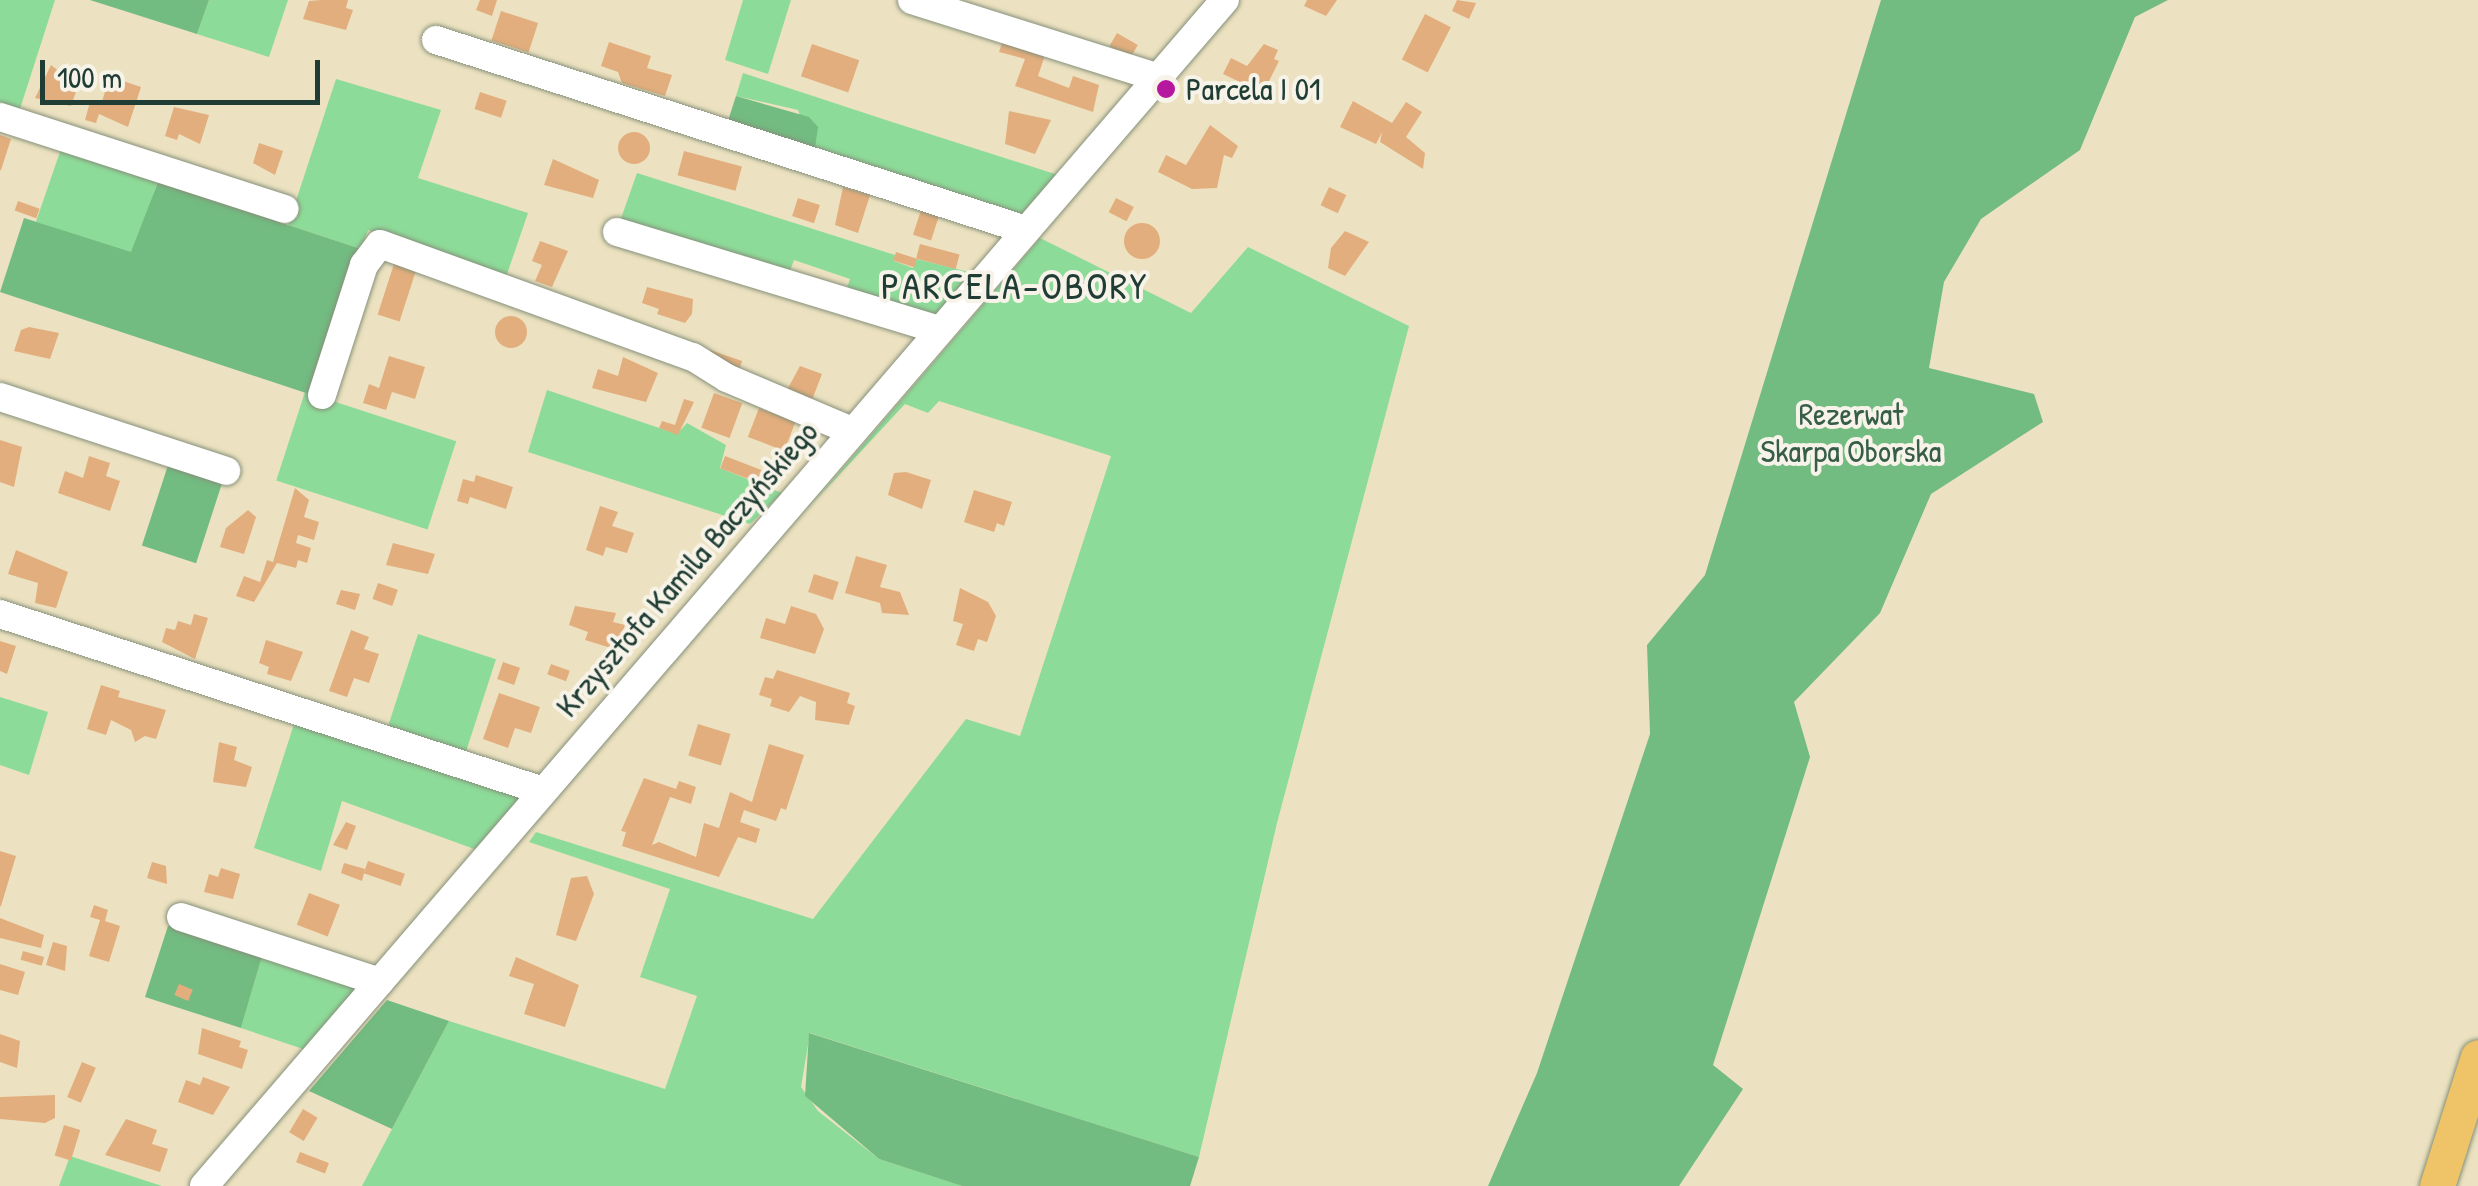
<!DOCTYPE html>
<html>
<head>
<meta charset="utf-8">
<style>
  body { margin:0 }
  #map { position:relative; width:2478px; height:1186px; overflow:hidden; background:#ece2c1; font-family:"Patrick Hand",sans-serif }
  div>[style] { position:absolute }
  .green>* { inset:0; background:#8ddb99; transform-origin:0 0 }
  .forest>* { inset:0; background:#72bb81; transform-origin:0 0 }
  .building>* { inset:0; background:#e3ae7d; transform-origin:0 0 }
  .round { border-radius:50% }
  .roads { filter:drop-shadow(0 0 2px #86907a) drop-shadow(0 0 2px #86907a) }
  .minor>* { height:28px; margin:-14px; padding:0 14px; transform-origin:14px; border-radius:14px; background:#fff }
  .major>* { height:35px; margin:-17.5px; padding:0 17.5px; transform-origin:17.5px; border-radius:17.5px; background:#efc469 }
  .dots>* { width:28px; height:28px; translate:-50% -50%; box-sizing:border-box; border:5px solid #f7f3e8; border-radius:50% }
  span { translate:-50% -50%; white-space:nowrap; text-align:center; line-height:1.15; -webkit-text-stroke:8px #f7f3e8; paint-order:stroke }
  .poi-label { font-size:32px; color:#1f3d34 }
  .left { translate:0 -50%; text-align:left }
  .park-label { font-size:32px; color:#355d48 }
  .street-label { font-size:32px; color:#1f3d34 }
  .quarter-label { font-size:38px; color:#1f3d34; letter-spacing:2.5px }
  .scale { position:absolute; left:40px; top:60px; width:280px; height:45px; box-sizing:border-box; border:5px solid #1f3d34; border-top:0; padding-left:12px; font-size:30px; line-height:35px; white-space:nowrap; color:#1f3d34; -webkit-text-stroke:8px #f7f3e8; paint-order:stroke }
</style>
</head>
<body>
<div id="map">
  <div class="green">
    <div style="clip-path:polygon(0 0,55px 0,18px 115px,0 110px)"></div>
    <div style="clip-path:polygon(209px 0,288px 0,269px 57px,197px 34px)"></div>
    <div style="clip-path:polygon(743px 0,791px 0,768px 74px,725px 60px)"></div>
    <div style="clip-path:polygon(743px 73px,889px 121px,1058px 175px,1023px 215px,814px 155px,798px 110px,736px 96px)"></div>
    <div style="clip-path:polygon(336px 79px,441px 110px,418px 178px,528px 213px,505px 280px,368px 230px,361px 249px,288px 225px)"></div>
    <div style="left:61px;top:149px;width:102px;height:77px;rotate:19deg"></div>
    <div style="clip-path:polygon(637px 173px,895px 255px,894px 261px,913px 268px,917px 259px,973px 273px,930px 322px,844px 296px,850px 279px,794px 260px,790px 271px,618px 227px)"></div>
    <div style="clip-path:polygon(1040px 238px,1191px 313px,1248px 247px,1409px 326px,1277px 823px,1199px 1157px,810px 1033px,801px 1087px,818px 1111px,879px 1159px,962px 1186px,362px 1186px,449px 1021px,665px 1089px,697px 996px,640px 977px,670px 889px,529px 842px,536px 832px,813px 919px,966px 719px,1020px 736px,1111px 456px,939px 401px,928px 413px,905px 404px,813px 503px)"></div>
    <div style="clip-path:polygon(547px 390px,677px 434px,687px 423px,726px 445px,720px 468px,782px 493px,750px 524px,528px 452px)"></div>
    <div style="left:305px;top:392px;width:159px;height:93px;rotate:18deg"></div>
    <div style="left:418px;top:634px;width:82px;height:102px;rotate:18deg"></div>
    <div style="clip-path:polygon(0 697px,48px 712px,29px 775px,0 765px)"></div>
    <div style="clip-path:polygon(296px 718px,525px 794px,477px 850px,342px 801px,321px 871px,254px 848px)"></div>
    <div style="clip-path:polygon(263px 953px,359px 990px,306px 1050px,241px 1028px)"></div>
    <div style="clip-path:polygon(70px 1156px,162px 1186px,59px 1186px)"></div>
  </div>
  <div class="forest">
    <div style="clip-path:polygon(90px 0,209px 0,197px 34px)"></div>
    <div style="clip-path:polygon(1881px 0,2168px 0,2135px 17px,2080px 150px,1981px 219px,1944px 282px,1929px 368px,2034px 394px,2043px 422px,1931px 494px,1880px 613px,1794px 702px,1810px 757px,1713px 1065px,1743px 1089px,1679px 1186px,1488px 1186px,1537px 1073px,1650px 734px,1647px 645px,1705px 575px)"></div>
    <div style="clip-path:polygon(736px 96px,809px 117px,818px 127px,814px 155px,726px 127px)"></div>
    <div style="clip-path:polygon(158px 182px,361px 249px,312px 395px,0 292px,24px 218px,131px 252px)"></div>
    <div style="left:170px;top:459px;width:57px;height:91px;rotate:18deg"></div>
    <div style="clip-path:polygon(177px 925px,263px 953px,241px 1028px,145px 997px,168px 926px)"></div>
    <div style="clip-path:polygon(387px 1000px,449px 1021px,392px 1129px,309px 1091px)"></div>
    <div style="clip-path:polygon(809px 1033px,1199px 1157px,1190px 1186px,962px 1186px,879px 1159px,805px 1096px)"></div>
  </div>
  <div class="building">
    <div style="clip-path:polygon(321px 0,348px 0,346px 8px,353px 10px,346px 30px,303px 19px,309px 1px)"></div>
    <div style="clip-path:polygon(480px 0,497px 0,492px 16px,476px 10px)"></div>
    <div style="clip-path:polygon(1307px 0,1337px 0,1326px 16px,1304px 6px)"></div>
    <div style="clip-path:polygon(1457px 0,1476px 3px,1469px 19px,1452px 11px)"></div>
    <div style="left:501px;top:11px;width:39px;height:31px;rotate:18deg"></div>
    <div style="left:1425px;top:14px;width:29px;height:51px;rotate:27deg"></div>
    <div style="left:1117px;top:33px;width:24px;height:15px;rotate:30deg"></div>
    <div style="clip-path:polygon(1005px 34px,1045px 55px,1038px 76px,1069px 88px,1073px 76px,1099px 85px,1093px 112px,1015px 86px,1025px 59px,999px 52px)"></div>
    <div style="clip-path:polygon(609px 42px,651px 56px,647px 68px,672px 75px,665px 96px,622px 83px,618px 72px,601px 66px)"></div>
    <div style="left:812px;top:44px;width:50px;height:34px;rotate:19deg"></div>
    <div style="clip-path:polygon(1264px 44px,1278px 50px,1274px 59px,1279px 61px,1263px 93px,1223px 74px,1231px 58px,1247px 66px)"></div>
    <div style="clip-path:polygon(51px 65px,78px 86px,71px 106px,35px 98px)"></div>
    <div style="clip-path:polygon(123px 81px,141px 87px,128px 127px,99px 114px,96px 123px,85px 120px,90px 102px,101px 105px,107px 85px,120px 90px)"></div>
    <div style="left:480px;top:92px;width:28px;height:18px;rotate:18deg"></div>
    <div style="clip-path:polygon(1353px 101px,1392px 123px,1406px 102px,1422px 112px,1406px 137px,1425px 153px,1423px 169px,1380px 142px,1382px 132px,1376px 144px,1340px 127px)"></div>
    <div style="clip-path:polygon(174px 107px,209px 115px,200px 144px,179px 134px,177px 140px,165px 136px)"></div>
    <div style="clip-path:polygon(1009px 111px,1051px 120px,1035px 154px,1005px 144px)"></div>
    <div style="clip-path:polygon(1210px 125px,1238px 146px,1232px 158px,1224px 155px,1217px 188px,1192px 189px,1158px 172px,1166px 155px,1186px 165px)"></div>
    <div class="round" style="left:618px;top:132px;width:32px;height:32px"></div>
    <div style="clip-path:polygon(0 135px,11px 139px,1px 170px,0 170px)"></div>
    <div style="clip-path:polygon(259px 143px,283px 151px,275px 175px,253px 163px)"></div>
    <div style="left:684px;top:151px;width:60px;height:25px;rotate:15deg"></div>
    <div style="clip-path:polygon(553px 159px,599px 180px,593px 198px,544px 185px)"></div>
    <div style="clip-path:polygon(843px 187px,870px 195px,858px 233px,835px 225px)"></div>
    <div style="left:1329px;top:187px;width:19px;height:20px;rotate:25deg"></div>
    <div style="left:798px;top:198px;width:23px;height:19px;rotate:18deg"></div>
    <div style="left:1116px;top:198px;width:20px;height:16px;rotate:27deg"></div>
    <div style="left:18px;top:201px;width:23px;height:10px;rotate:20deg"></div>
    <div style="left:921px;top:210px;width:19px;height:26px;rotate:18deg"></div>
    <div class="round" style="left:1124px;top:223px;width:36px;height:36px"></div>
    <div style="clip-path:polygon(1345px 231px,1369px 242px,1345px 276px,1328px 268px,1331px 248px)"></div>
    <div style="clip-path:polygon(540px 241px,568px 251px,552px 287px,535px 281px,542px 265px,532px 261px)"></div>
    <div style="left:920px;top:244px;width:41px;height:15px;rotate:15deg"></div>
    <div style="left:896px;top:252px;width:22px;height:9px;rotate:18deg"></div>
    <div style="left:394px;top:264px;width:23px;height:53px;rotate:18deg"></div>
    <div style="clip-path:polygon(647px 287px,693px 299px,692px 314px,685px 323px,657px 314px,659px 309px,642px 303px)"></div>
    <div class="round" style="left:495px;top:316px;width:32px;height:32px"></div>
    <div style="clip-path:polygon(29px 327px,59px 333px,50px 359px,14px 351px,21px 330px)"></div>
    <div style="left:710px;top:350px;width:34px;height:9px;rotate:19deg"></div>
    <div style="clip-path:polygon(389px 356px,425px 367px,415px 399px,392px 392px,386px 410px,363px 403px,369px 384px,379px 388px)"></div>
    <div style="clip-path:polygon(623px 357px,658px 373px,646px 402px,592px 388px,598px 369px,618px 376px)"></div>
    <div style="clip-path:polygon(800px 366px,822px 374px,812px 400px,787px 390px)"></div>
    <div style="left:714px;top:393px;width:30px;height:37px;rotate:20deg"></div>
    <div style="clip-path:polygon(684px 399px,694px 402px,678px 435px,659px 428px,662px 421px,675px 425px)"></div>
    <div style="left:759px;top:408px;width:39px;height:31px;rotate:21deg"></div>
    <div style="clip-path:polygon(0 440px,22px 447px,14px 487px,0 482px)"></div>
    <div style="clip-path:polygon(89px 456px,110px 463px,106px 476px,120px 481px,110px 511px,58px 493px,65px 471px,83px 478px)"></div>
    <div style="left:725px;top:456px;width:43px;height:13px;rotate:21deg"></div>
    <div style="clip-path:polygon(906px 472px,931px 480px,922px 509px,888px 495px,894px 473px)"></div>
    <div style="clip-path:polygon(476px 475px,513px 487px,506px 509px,470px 497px,468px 504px,457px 501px,463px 479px,474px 482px)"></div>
    <div style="clip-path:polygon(295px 488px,309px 500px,304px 517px,319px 522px,314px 540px,298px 535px,296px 543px,311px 548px,307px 563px,298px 560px,296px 568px,277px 563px,254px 602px,236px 596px,244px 576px,260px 582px,267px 560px,273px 562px)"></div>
    <div style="clip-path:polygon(974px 490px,1012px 502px,1004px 526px,997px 523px,994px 532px,964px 522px)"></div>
    <div style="clip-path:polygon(600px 506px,618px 512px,612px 526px,634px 533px,627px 553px,606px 547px,603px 556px,586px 550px)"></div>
    <div style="clip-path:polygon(248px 510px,256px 517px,244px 554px,220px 547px,226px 528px)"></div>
    <div style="clip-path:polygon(393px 543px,435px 554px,428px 574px,386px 565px)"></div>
    <div style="clip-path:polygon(16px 550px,68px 572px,56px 608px,35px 603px,38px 583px,8px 574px)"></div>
    <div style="clip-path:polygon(856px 556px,887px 565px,880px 587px,900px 592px,909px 615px,882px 613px,880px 603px,845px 593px)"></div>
    <div style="left:814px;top:574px;width:26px;height:19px;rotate:18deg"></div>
    <div style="left:378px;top:583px;width:21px;height:17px;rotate:19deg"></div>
    <div style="clip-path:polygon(960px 588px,988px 602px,996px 616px,987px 642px,978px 639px,974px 651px,956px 645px,963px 624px,953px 621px)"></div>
    <div style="clip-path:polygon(341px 590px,360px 594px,355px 610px,336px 604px)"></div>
    <div style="clip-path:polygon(575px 606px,616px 613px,613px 622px,625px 625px,620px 639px,614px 637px,611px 648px,585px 640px,588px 632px,569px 625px)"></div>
    <div style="clip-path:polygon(791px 606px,816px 614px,824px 629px,815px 654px,760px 638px,766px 618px,785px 624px)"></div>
    <div style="clip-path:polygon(194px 614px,208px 618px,195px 659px,162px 642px,166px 628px,175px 630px,178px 621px,191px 625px)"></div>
    <div style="clip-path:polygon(351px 630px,369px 637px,364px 649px,379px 654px,369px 683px,354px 678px,347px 697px,329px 691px)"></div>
    <div style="clip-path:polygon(266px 640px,303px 652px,291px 681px,267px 674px,269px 667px,259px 663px)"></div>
    <div style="clip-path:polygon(0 641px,16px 646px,7px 674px,0 671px)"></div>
    <div style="left:503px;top:662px;width:18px;height:18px;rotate:19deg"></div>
    <div style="left:551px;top:664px;width:20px;height:11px;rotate:20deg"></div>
    <div style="clip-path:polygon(777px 670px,850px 693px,847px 703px,855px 706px,849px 725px,815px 720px,816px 702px,800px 696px,789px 712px,770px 706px,772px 699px,759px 695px,765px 677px,773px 679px)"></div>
    <div style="clip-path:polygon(101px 685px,120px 691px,118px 697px,166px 710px,156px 739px,145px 736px,135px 742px,131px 730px,111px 720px,106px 735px,87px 729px)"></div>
    <div style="clip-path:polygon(499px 693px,540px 707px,531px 733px,515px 728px,508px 748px,483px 739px)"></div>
    <div style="left:698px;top:724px;width:34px;height:33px;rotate:17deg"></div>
    <div style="clip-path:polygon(219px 742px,237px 747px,234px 760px,252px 767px,246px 787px,213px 782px)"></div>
    <div style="clip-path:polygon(769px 744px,804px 755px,786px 810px,781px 808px,776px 821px,744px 810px,740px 822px,760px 829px,756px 843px,738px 837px,719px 877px,622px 846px,626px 832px,621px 831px,644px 778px,676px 789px,679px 781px,696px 787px,691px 804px,670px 797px,652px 845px,659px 842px,696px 857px,704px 823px,719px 828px,730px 792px,752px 802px)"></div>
    <div style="clip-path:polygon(346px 822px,356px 826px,347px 850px,333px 845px)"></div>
    <div style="clip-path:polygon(0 851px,16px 856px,1px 906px,0 906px)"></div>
    <div style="left:368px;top:861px;width:39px;height:13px;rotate:19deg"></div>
    <div style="clip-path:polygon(152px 862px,166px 866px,167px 884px,147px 878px)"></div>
    <div style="clip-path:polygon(344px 863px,365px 869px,362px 881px,341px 873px)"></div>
    <div style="clip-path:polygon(221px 868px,240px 874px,233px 899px,204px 892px,209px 874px,218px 877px)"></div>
    <div style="clip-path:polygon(587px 876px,594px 894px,576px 941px,556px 935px,571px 878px)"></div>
    <div style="left:309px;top:893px;width:33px;height:34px;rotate:21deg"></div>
    <div style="clip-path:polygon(94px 905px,108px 910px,105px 921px,120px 926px,109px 962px,89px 956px,100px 920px,90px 917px)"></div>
    <div style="clip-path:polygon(0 918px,44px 935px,41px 948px,0 938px)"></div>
    <div style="clip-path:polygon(53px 942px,67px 946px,65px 971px,46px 965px)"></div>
    <div style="left:23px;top:951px;width:22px;height:9px;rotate:16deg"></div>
    <div style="clip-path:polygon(516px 957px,579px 985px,565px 1027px,524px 1014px,534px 984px,509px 976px)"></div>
    <div style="clip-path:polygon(0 964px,25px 972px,18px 995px,0 990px)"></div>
    <div style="left:179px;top:984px;width:15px;height:12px;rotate:23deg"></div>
    <div style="clip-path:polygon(202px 1028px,241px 1041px,239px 1047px,248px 1050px,242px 1069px,198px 1054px)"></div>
    <div style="clip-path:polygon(0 1034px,20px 1041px,17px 1068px,0 1062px)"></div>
    <div style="left:82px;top:1062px;width:15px;height:38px;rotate:23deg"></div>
    <div style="clip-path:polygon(203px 1077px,230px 1087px,213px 1115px,178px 1102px,186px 1080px,200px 1085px)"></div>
    <div style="clip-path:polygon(55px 1095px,55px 1118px,45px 1123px,0 1119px,0 1097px)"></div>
    <div style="left:303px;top:1109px;width:17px;height:27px;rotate:31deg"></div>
    <div style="clip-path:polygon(126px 1119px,157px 1130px,152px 1144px,168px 1149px,160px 1172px,105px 1155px)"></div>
    <div style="left:64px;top:1125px;width:17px;height:32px;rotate:17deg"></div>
    <div style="left:300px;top:1152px;width:31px;height:11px;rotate:21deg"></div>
  </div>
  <div class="roads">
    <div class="minor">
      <div style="left:912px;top:0;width:259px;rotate:17.5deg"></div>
      <div style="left:436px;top:40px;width:620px;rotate:17.85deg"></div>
      <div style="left:0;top:117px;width:299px;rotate:17.9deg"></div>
      <div style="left:617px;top:232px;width:337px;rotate:16.9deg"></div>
      <div style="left:322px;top:395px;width:137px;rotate:-72.1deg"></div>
      <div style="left:364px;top:265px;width:26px;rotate:-53deg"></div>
      <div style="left:380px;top:244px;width:333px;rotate:19.9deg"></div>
      <div style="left:693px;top:357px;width:40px;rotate:32deg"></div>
      <div style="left:727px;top:378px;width:136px;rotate:23deg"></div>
      <div style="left:0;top:397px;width:238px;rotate:18.1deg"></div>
      <div style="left:0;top:614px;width:571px;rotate:18.05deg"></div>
      <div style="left:181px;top:917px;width:209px;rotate:18.1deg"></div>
      <div style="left:204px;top:1186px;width:1565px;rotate:-49.28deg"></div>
    </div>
    <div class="major">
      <div style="left:2437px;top:1186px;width:135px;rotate:-72.4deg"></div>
    </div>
  </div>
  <div class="dots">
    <div style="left:1166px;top:89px;background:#b5179e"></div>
  </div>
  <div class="poi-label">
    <span class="left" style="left:1186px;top:89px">Parcela I 01</span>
  </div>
  <div class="park-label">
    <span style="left:1851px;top:433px">Rezerwat<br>Skarpa Oborska</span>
  </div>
  <div class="street-label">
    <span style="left:687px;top:569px;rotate:-49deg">Krzysztofa Kamila Baczyńskiego</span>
  </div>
  <div class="quarter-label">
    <span style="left:1015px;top:286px">PARCELA-OBORY</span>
  </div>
  <div class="scale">100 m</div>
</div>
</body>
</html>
